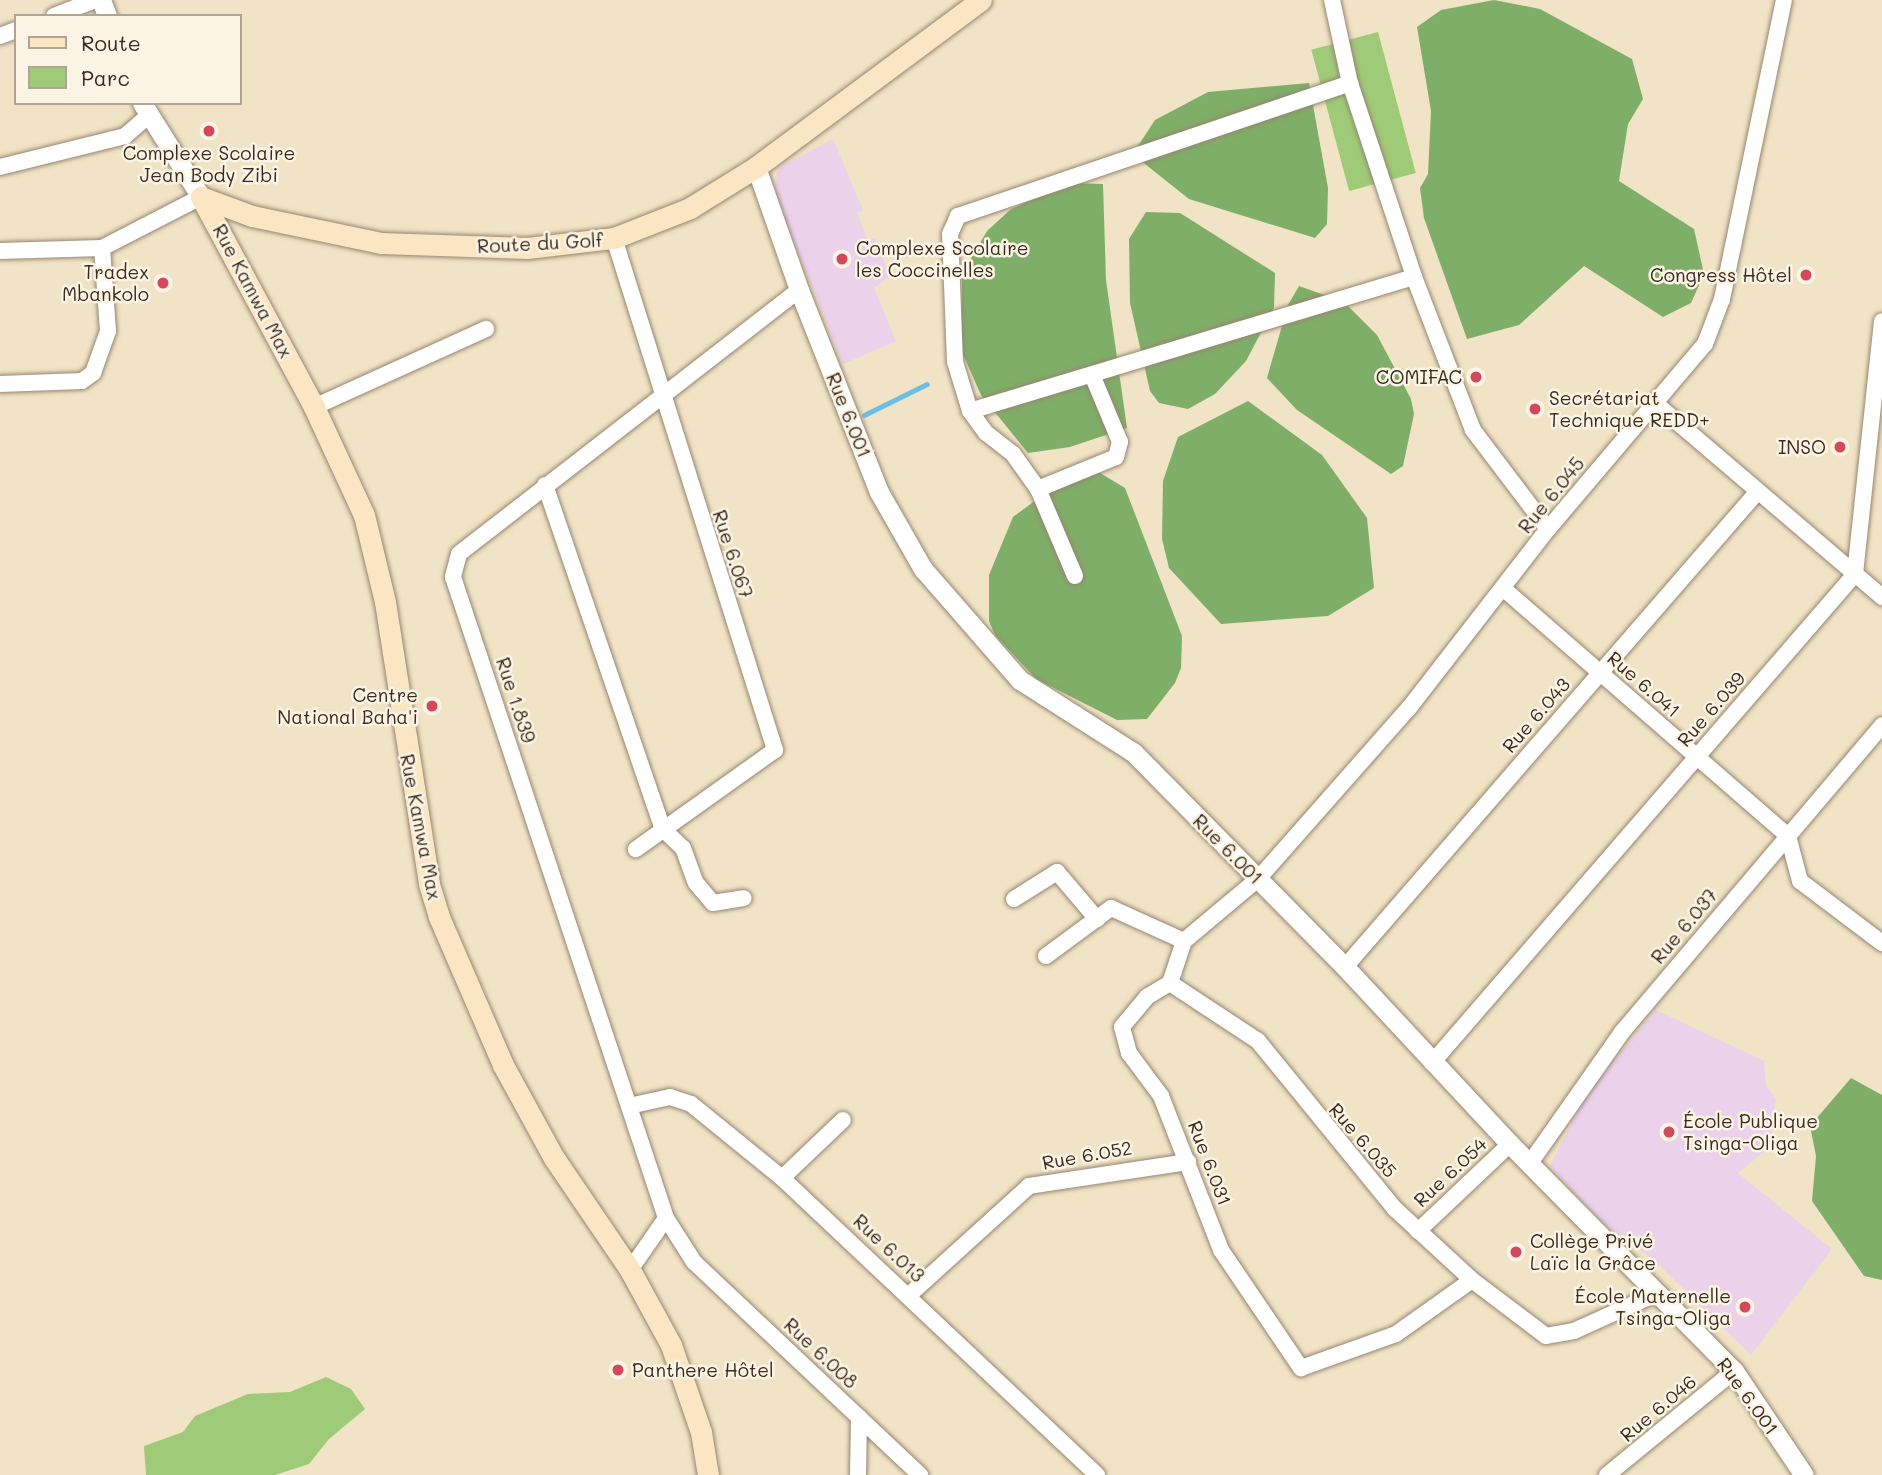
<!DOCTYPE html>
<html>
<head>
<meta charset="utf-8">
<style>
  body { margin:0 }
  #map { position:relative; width:1882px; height:1475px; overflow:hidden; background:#f1e3c5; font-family:Mali,sans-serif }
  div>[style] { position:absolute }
  .built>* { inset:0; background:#ecd1eb }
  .green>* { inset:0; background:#9fca77; transform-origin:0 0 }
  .forest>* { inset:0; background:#7fae68 }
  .stream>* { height:5px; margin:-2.5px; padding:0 2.5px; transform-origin:2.5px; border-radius:2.5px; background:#6bbfe7 }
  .roads { filter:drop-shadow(0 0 2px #968672) drop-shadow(0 0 2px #968672) }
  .minor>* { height:16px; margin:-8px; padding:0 8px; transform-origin:8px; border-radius:8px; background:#fff }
  .tertiary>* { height:19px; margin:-9.5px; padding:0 9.5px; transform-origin:9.5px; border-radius:9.5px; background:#fff }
  .secondary>* { height:21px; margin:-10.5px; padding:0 10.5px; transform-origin:10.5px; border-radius:10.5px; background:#fbe6c4 }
  .dots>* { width:19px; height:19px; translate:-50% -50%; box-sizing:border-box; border:4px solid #fcf5e5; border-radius:50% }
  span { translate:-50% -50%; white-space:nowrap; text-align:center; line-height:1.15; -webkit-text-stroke:5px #fcf5e5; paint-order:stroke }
  .poi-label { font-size:19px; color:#3b2a1e }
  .left { translate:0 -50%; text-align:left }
  .right { translate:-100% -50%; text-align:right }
  .street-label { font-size:19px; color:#3b2a1e }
  .legend { position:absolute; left:14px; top:14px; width:228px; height:91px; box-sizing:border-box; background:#fcf5e5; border:2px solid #afa495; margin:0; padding:9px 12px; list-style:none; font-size:21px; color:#3b2a1e }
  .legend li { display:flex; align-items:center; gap:14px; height:35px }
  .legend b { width:35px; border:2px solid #afa495 }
</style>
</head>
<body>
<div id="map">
  <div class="built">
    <div style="clip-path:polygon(833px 139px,863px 210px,857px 213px,868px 241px,875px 238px,890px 276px,874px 288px,896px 341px,843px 364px,774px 193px,778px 168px)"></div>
    <div style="clip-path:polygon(1656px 1010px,1764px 1061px,1766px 1086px,1776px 1099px,1770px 1147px,1738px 1173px,1832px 1249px,1751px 1355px,1654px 1260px,1602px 1222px,1550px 1166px,1586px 1094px)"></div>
  </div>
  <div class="green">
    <div style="left:1378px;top:32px;width:146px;height:69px;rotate:75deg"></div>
    <div style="clip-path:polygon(326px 1377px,351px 1389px,365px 1409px,329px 1439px,309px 1464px,275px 1475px,146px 1475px,144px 1446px,183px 1432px,195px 1416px,248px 1394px,290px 1392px)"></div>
  </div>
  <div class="forest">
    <div style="clip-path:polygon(1494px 0,1540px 9px,1632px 59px,1643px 99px,1628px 124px,1619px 181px,1694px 229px,1704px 274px,1691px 303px,1663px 317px,1584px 266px,1519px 325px,1467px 339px,1424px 218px,1420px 188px,1428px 174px,1431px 111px,1417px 27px,1441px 10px)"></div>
    <div style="clip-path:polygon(1309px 83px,1328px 188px,1327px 224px,1315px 238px,1189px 199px,1140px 160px,1138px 146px,1155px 120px,1208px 92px)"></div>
    <div style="clip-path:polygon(1071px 183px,1103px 184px,1106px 280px,1127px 428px,1070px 447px,1028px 453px,981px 395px,961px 350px,962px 274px,987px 231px,1011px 209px)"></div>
    <div style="clip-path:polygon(1146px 212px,1180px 213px,1275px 273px,1274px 308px,1246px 361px,1215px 394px,1188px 409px,1159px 403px,1150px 391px,1130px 303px,1129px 239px)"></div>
    <div style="clip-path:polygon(1299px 286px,1344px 302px,1377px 335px,1411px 399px,1414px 414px,1403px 466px,1391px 474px,1297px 410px,1267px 378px,1288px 305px)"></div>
    <div style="clip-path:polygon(1248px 401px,1322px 455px,1367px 518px,1374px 588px,1328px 616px,1221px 624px,1169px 568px,1162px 539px,1163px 481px,1178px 437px)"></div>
    <div style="clip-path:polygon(1095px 470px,1125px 488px,1182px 636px,1181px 668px,1175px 683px,1147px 719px,1117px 720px,1036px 679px,995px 635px,989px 621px,989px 575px,1013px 517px,1051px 489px)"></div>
    <div style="clip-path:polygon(1851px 1078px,1882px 1095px,1882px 1280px,1864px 1276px,1812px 1201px,1816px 1156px,1810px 1126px)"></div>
  </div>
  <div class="stream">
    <div style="left:864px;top:415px;width:70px;rotate:-26.2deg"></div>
  </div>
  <div class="roads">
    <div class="minor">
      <div style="left:1332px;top:0;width:85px;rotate:77.8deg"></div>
      <div style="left:1350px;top:83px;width:204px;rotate:71.7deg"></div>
      <div style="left:1414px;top:277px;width:164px;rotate:68.9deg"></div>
      <div style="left:1473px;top:430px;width:124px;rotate:52.9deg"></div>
      <div style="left:54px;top:16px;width:44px;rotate:-21.3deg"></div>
      <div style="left:0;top:36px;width:17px;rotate:-21deg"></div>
      <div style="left:0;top:167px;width:129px;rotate:-13.9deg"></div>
      <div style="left:125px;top:136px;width:30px;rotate:-41deg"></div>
      <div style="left:614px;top:238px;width:537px;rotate:72.54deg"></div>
      <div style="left:775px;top:750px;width:171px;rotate:144.5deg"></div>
      <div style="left:0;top:251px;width:102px;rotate:-1.7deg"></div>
      <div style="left:102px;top:248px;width:111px;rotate:-27.3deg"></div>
      <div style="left:799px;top:290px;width:430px;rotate:142.2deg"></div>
      <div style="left:459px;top:554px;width:24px;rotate:105deg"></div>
      <div style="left:453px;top:577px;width:675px;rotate:71.62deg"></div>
      <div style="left:666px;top:1218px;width:52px;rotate:57.5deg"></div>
      <div style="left:694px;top:1262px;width:311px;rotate:43.3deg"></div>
      <div style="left:0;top:384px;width:82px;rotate:-2.1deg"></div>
      <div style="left:82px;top:381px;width:14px;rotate:-36deg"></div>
      <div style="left:93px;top:373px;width:45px;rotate:-70.3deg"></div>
      <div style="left:108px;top:331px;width:83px;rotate:-94.1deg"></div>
      <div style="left:1655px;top:403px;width:299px;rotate:40.5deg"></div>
      <div style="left:314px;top:407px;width:189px;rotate:-24.4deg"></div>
      <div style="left:970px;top:411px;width:464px;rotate:-16.8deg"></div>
      <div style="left:545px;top:485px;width:364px;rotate:71.1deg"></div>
      <div style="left:663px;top:829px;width:28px;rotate:44deg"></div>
      <div style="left:683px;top:848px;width:37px;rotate:70deg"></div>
      <div style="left:696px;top:883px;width:26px;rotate:50deg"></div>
      <div style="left:713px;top:903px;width:31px;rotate:-9deg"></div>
      <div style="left:1038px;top:489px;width:84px;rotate:-22.3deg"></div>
      <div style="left:1116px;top:457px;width:16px;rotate:-75deg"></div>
      <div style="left:1120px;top:442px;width:70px;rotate:-112.6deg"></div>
      <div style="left:1075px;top:576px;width:95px;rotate:-113deg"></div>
      <div style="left:1038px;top:489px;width:43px;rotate:-125.5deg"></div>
      <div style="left:1013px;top:454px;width:34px;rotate:-142deg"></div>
      <div style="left:986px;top:433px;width:27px;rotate:-126deg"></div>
      <div style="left:970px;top:411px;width:51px;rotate:-107deg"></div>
      <div style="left:955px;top:362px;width:128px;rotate:-92.2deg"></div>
      <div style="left:950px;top:234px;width:20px;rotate:-66deg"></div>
      <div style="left:958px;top:216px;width:414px;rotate:-18.7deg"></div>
      <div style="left:1505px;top:590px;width:375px;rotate:41deg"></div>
      <div style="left:1788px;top:836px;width:47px;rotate:75.1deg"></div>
      <div style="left:1800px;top:881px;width:103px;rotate:37.1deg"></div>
      <div style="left:1014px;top:899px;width:51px;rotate:-32.1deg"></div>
      <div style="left:1057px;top:872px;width:62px;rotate:49.6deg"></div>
      <div style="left:1046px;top:956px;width:81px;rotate:-36.4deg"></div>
      <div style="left:1111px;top:908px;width:80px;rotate:24.3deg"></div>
      <div style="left:1345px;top:967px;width:630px;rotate:-49.05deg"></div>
      <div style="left:1170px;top:983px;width:27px;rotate:149deg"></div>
      <div style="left:1147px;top:997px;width:39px;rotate:130deg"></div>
      <div style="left:1122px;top:1027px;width:27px;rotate:75deg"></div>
      <div style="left:1129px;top:1053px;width:54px;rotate:53.3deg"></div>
      <div style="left:1161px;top:1096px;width:165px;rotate:68.7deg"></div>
      <div style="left:1221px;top:1250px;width:143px;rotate:55.9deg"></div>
      <div style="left:1301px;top:1368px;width:101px;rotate:-19.7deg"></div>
      <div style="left:1396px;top:1334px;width:93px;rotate:-35.4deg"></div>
      <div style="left:1432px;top:1063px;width:647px;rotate:-49.14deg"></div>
      <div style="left:1855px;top:574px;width:254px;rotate:-83.9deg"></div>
      <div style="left:629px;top:1106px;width:42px;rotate:-12.4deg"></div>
      <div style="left:670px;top:1097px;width:22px;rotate:18deg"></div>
      <div style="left:691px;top:1104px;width:117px;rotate:39.1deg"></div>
      <div style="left:782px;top:1178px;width:433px;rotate:43.3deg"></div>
      <div style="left:1530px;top:1163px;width:160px;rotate:-54.9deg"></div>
      <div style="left:1622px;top:1032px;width:402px;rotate:-49.7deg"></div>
      <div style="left:782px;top:1178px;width:84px;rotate:-43.6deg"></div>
      <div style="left:1418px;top:1231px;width:127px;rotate:-43.4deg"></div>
      <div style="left:630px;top:1270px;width:63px;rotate:-55.3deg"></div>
      <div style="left:1658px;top:1293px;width:92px;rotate:155.7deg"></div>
      <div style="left:1574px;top:1331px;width:28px;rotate:170deg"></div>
      <div style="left:1546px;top:1336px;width:93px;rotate:-142.9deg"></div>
      <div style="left:1472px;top:1280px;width:105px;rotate:-137.3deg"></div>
      <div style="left:1395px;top:1209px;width:217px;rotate:-129.2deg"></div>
      <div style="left:1258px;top:1041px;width:105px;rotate:-146.6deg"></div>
      <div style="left:1170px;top:983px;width:44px;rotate:-71.6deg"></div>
      <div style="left:1184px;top:941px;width:97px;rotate:-40deg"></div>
      <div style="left:1258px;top:879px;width:228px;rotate:-48.6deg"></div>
      <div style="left:1409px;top:708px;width:227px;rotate:-52.2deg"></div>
      <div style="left:1548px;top:529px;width:243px;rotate:-49.7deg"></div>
      <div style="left:1705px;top:344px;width:48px;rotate:-69.3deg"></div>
      <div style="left:1722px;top:299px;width:305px;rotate:-78.3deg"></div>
      <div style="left:909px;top:1295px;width:162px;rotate:-42.2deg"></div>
      <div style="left:1029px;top:1186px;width:161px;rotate:-8.6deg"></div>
      <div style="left:858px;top:1475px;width:58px;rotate:-89deg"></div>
      <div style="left:1607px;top:1475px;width:164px;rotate:-39.3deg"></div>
    </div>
    <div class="tertiary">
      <div style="left:101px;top:0;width:17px;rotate:69deg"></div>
      <div style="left:142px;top:103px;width:111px;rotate:57.9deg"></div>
      <div style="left:756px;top:167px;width:130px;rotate:70.7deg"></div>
      <div style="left:799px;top:290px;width:217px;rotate:68.4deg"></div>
      <div style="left:879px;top:492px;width:89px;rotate:60.3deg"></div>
      <div style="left:923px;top:569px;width:147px;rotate:48.9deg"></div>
      <div style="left:1020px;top:680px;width:135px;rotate:32.6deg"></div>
      <div style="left:1134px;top:753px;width:301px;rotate:45.4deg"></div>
      <div style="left:1345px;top:967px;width:242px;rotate:47deg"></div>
      <div style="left:1510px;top:1144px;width:319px;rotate:45.4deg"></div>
      <div style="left:1734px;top:1371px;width:125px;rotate:56.1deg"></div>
    </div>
    <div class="secondary">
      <div style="left:201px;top:197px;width:238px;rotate:61.7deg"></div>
      <div style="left:314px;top:407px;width:119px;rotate:65.2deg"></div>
      <div style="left:364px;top:515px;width:89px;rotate:76.4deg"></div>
      <div style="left:385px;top:602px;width:285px;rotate:81.1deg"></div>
      <div style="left:429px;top:884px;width:34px;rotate:73deg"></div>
      <div style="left:439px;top:917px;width:161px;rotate:66.6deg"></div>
      <div style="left:503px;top:1065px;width:106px;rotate:61.3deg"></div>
      <div style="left:554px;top:1158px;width:135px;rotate:55.8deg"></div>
      <div style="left:630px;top:1270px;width:85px;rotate:61.3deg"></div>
      <div style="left:671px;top:1345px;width:92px;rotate:71deg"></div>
      <div style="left:701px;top:1432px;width:44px;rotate:80.8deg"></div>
      <div style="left:201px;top:197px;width:54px;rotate:20.4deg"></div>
      <div style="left:252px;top:216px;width:132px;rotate:11.8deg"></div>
      <div style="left:381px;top:243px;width:146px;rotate:2deg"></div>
      <div style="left:527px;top:248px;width:88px;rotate:-6.6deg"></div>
      <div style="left:614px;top:238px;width:82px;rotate:-21.5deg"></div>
      <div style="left:690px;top:208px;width:78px;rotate:-31.8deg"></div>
      <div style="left:756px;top:167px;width:280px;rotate:-36.6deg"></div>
    </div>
  </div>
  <div class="dots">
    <div style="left:209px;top:131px;background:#d1495b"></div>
    <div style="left:842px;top:259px;background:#d1495b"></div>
    <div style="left:1806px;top:275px;background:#d1495b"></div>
    <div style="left:163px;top:283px;background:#d1495b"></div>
    <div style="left:1476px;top:377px;background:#d1495b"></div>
    <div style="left:1535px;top:409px;background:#d1495b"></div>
    <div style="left:1840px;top:447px;background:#d1495b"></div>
    <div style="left:432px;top:706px;background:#d1495b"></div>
    <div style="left:1669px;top:1132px;background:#d1495b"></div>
    <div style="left:1516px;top:1252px;background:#d1495b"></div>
    <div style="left:1745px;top:1307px;background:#d1495b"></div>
    <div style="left:618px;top:1370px;background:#d1495b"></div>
  </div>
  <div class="poi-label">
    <span style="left:209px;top:164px">Complexe Scolaire<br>Jean Body Zibi</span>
    <span class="left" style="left:856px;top:259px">Complexe Scolaire<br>les Coccinelles</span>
    <span class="right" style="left:149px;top:283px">Tradex<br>Mbankolo</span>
    <span class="right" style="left:1792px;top:275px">Congress Hôtel</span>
    <span class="right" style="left:1462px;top:377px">COMIFAC</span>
    <span class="left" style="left:1549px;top:409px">Secrétariat<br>Technique REDD+</span>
    <span class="right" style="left:1826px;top:447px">INSO</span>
    <span class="right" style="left:418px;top:706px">Centre<br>National Baha'i</span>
    <span class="left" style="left:1683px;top:1132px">École Publique<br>Tsinga-Oliga</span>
    <span class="left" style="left:1530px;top:1252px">Collège Privé<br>Laïc la Grâce</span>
    <span class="right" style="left:1731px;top:1307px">École Maternelle<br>Tsinga-Oliga</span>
    <span class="left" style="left:632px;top:1370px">Panthere Hôtel</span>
  </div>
  <div class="street-label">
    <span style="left:540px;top:243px;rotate:-3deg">Route du Golf</span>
    <span style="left:253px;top:291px;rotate:62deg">Rue Kamwa Max</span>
    <span style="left:849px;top:415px;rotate:68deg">Rue 6.001</span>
    <span style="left:1551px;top:495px;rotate:-51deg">Rue 6.045</span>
    <span style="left:733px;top:554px;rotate:72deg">Rue 6.067</span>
    <span style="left:1644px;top:684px;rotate:41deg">Rue 6.041</span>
    <span style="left:516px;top:700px;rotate:72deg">Rue 1.839</span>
    <span style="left:1711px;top:709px;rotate:-49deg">Rue 6.039</span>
    <span style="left:1536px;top:715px;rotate:-49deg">Rue 6.043</span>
    <span style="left:421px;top:827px;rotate:79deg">Rue Kamwa Max</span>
    <span style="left:1228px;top:849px;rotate:45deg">Rue 6.001</span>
    <span style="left:1684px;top:926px;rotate:-50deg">Rue 6.037</span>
    <span style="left:1363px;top:1140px;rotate:49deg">Rue 6.035</span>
    <span style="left:1087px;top:1155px;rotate:-10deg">Rue 6.052</span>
    <span style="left:1210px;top:1163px;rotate:69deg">Rue 6.031</span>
    <span style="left:1450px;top:1172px;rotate:-43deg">Rue 6.054</span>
    <span style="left:889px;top:1248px;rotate:43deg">Rue 6.013</span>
    <span style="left:821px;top:1353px;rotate:43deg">Rue 6.008</span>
    <span style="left:1748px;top:1396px;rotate:54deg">Rue 6.001</span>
    <span style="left:1658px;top:1408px;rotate:-40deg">Rue 6.046</span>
  </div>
  <ul class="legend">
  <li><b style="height:9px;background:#fbe6c4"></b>Route</li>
  <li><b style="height:19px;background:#9fca77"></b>Parc</li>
  </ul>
</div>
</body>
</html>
